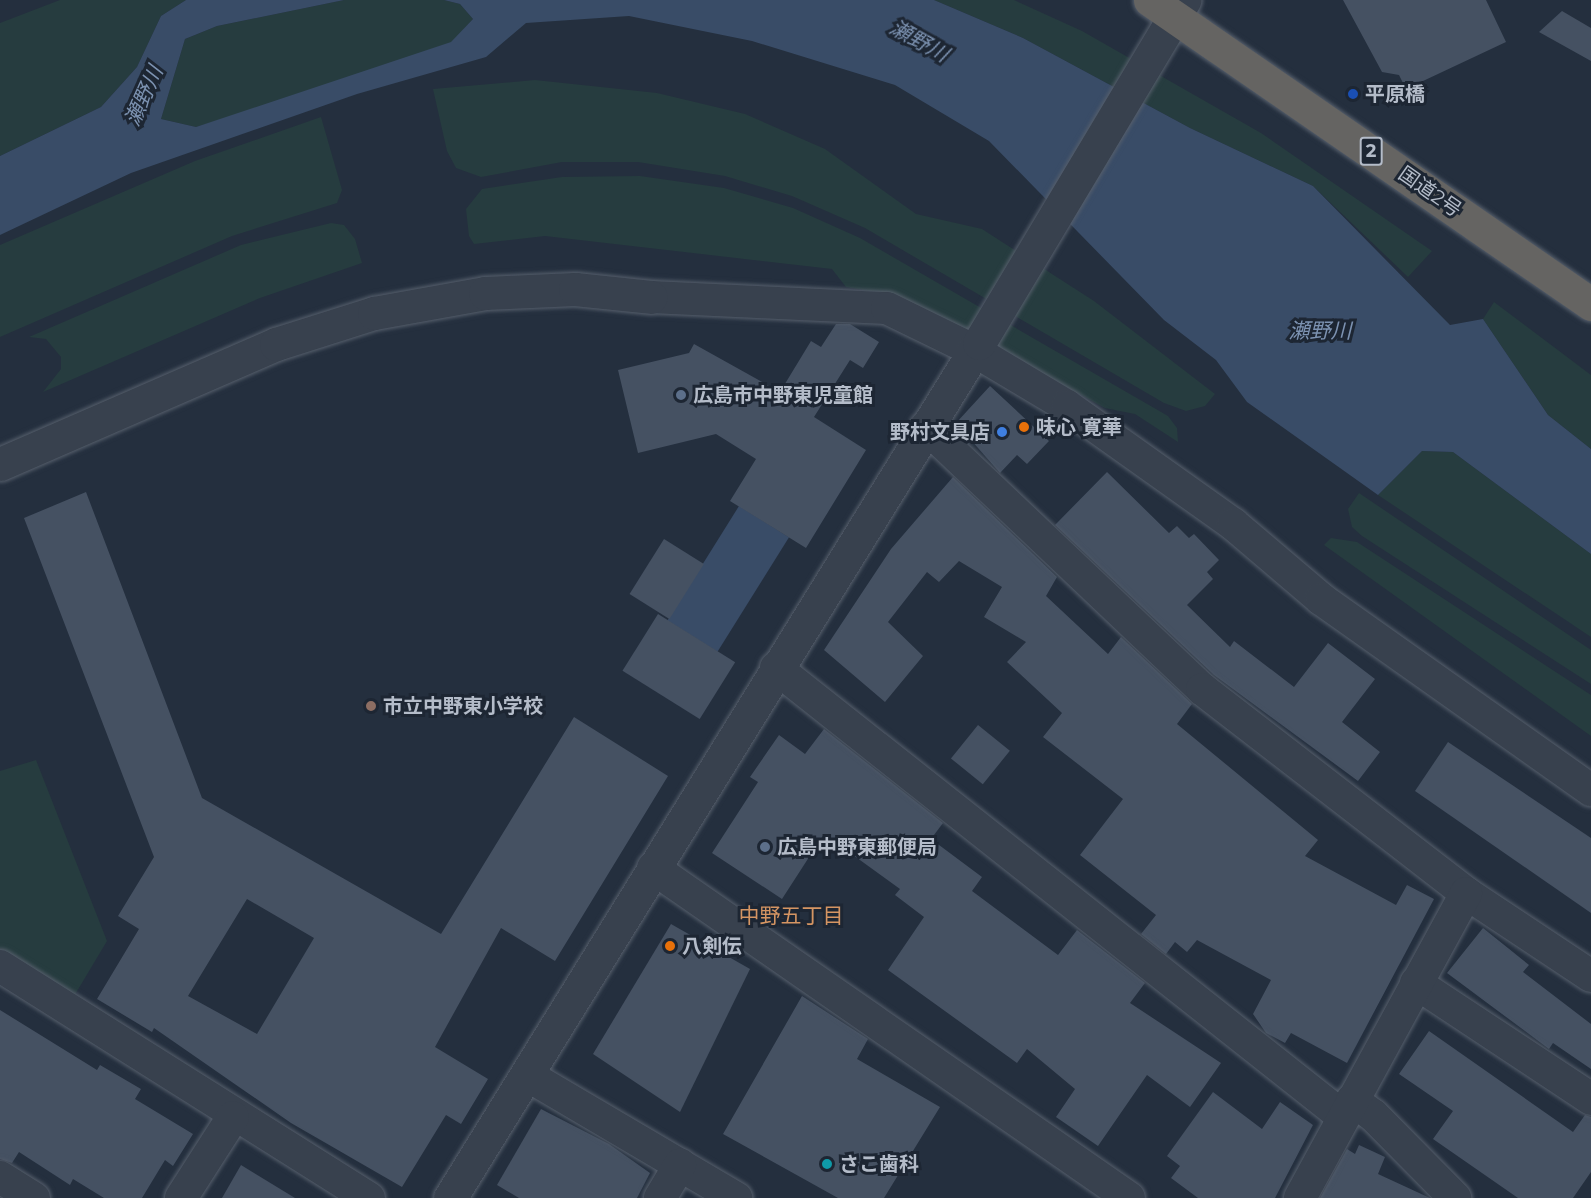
<!DOCTYPE html>
<html>
<head>
<meta charset="utf-8">
<style>
  body { margin:0 }
  #map { position:relative; width:1591px; height:1198px; overflow:hidden; background:#242f3e; font-family:Montserrat,"Noto Sans JP",sans-serif }
  div>[style] { position:absolute }
  .green>* { inset:0; background:#263c3f }
  .water>* { inset:0; background:#394c67; transform-origin:0 0 }
  .building>* { inset:0; background:#455162; transform-origin:0 0 }
  .roads { filter:drop-shadow(0 0 2px #565f6c) drop-shadow(0 0 2px #565f6c) }
  .minor>* { height:32px; margin:-16px; padding:0 16px; transform-origin:16px; border-radius:16px; background:#38414e }
  .tertiary>* { height:33px; margin:-16.5px; padding:0 16.5px; transform-origin:16.5px; border-radius:16.5px; background:#38414e }
  .trunk>* { height:33px; margin:-16.5px; padding:0 16.5px; transform-origin:16.5px; border-radius:16.5px; background:#656462 }
  .dots>* { width:16px; height:16px; translate:-50% -50%; box-sizing:border-box; border:3px solid #1d2633; border-radius:50% }
  span { translate:-50% -50%; white-space:nowrap; text-align:center; line-height:1.15; -webkit-text-stroke:6px #1d2633; paint-order:stroke }
  .shield-label span { padding:2px 4px; background:#1d2633; border:2px solid; border-radius:4px; -webkit-text-stroke-width:0 }
  .shield-label { font-size:18px; color:#b4bcc9; font-weight:700 }
  .poi-label { font-size:20px; color:#b4bcc9; font-weight:700 }
  .left { translate:0 -50%; text-align:left }
  .right { translate:-100% -50%; text-align:right }
  .street-label { font-size:20px; color:#b4bcc9 }
  .water-label { font-size:21px; color:#7c92b1; font-style:italic }
  .neighbourhood-label { font-size:21px; color:#d59563 }
</style>
</head>
<body>
<div id="map">
  <div class="green">
    <div style="clip-path:polygon(60px 0,186px 0,161px 16px,137px 67px,101px 107px,0 156px,0 23px)"></div>
    <div style="clip-path:polygon(344px 0,444px 0,460px 4px,473px 19px,452px 42px,294px 98px,196px 127px,161px 119px,185px 39px,217px 26px)"></div>
    <div style="clip-path:polygon(934px 0,1014px 0,1082px 31px,1261px 133px,1432px 251px,1408px 277px,1313px 186px,1190px 128px,1023px 38px)"></div>
    <div style="clip-path:polygon(535px 80px,657px 93px,745px 114px,825px 149px,916px 214px,982px 229px,1094px 301px,1215px 394px,1205px 406px,1186px 411px,1164px 403px,865px 228px,792px 196px,725px 176px,638px 162px,562px 162px,481px 177px,456px 168px,447px 151px,433px 89px)"></div>
    <div style="clip-path:polygon(321px 117px,342px 190px,337px 203px,232px 236px,0 337px,0 245px,195px 161px)"></div>
    <div style="clip-path:polygon(640px 176px,724px 188px,793px 208px,860px 238px,1168px 416px,1177px 428px,1178px 442px,1135px 414px,1105px 408px,931px 313px,887px 294px,846px 287px,832px 269px,545px 236px,474px 244px,469px 236px,466px 209px,482px 189px,562px 177px)"></div>
    <div style="clip-path:polygon(331px 223px,344px 225px,355px 239px,362px 263px,260px 298px,43px 392px,61px 369px,61px 357px,46px 339px,29px 337px,241px 245px)"></div>
    <div style="clip-path:polygon(1494px 302px,1591px 375px,1591px 449px,1548px 415px,1483px 319px)"></div>
    <div style="clip-path:polygon(1422px 451px,1453px 452px,1591px 554px,1591px 637px,1378px 495px)"></div>
    <div style="clip-path:polygon(1359px 493px,1591px 650px,1591px 684px,1362px 536px,1352px 527px,1348px 509px)"></div>
    <div style="clip-path:polygon(1331px 538px,1357px 542px,1591px 695px,1591px 736px,1324px 545px)"></div>
    <div style="clip-path:polygon(36px 760px,107px 941px,73px 998px,0 954px,0 771px)"></div>
  </div>
  <div class="water">
    <div style="clip-path:polygon(186px 0,344px 0,217px 26px,185px 39px,161px 119px,196px 127px,451px 42px,473px 19px,460px 4px,444px 0,934px 0,1023px 38px,1190px 128px,1313px 186px,1450px 325px,1483px 319px,1548px 415px,1591px 449px,1591px 554px,1453px 452px,1422px 451px,1378px 495px,1247px 402px,1216px 360px,1164px 320px,989px 141px,895px 85px,752px 41px,629px 16px,526px 23px,486px 57px,357px 94px,131px 173px,0 235px,0 156px,101px 107px,137px 67px,161px 16px)"></div>
    <div style="left:739px;top:506px;width:59px;height:135px;rotate:32deg"></div>
  </div>
  <div class="building">
    <div style="clip-path:polygon(1343px 0,1486px 0,1506px 42px,1406px 89px,1399px 75px,1382px 72px)"></div>
    <div style="clip-path:polygon(1562px 11px,1591px 28px,1591px 61px,1539px 32px)"></div>
    <div style="clip-path:polygon(836px 324px,850px 324px,879px 342px,863px 368px,850px 360px,814px 417px,866px 450px,806px 548px,730px 501px,756px 459px,716px 434px,638px 453px,618px 370px,689px 353px,694px 344px,780px 392px,811px 341px,821px 347px)"></div>
    <div style="clip-path:polygon(990px 386px,1049px 441px,1027px 464px,1017px 455px,1000px 473px,956px 423px)"></div>
    <div style="clip-path:polygon(1107px 472px,1169px 533px,1177px 526px,1189px 538px,1194px 534px,1219px 560px,1207px 572px,1213px 579px,1187px 605px,1230px 647px,1234px 641px,1294px 687px,1328px 643px,1375px 679px,1342px 722px,1380px 752px,1358px 781px,1214px 675px,1055px 525px)"></div>
    <div style="clip-path:polygon(953px 477px,1057px 577px,1046px 596px,1108px 654px,1121px 637px,1192px 704px,1177px 724px,1318px 840px,1305px 856px,1396px 905px,1407px 885px,1434px 899px,1347px 1063px,1291px 1033px,1285px 1043px,1266px 1033px,1253px 1014px,1271px 980px,1197px 940px,1187px 952px,1175px 942px,1166px 954px,1141px 934px,1156px 915px,1080px 855px,1123px 799px,1043px 737px,1062px 713px,1007px 662px,1026px 642px,984px 617px,1002px 587px,959px 561px,939px 582px,927px 572px,888px 622px,923px 656px,885px 702px,824px 650px,891px 549px)"></div>
    <div style="clip-path:polygon(evenodd,86px 492px,202px 798px,441px 934px,574px 717px,668px 776px,555px 961px,501px 928px,435px 1047px,488px 1079px,461px 1124px,446px 1115px,402px 1187px,291px 1123px,154px 1028px,152px 1032px,97px 999px,139px 929px,118px 916px,154px 857px,24px 518px,86px 492px,247px 899px,314px 938px,257px 1034px,188px 996px,247px 899px)"></div>
    <div style="left:664px;top:539px;width:47px;height:65px;rotate:32deg"></div>
    <div style="left:658px;top:614px;width:91px;height:67px;rotate:32deg"></div>
    <div style="left:978px;top:725px;width:41px;height:43px;rotate:39deg"></div>
    <div style="clip-path:polygon(824px 729px,943px 823px,931px 839px,982px 877px,972px 891px,1058px 955px,1077px 930px,1145px 983px,1130px 1003px,1221px 1063px,1190px 1107px,1147px 1075px,1098px 1146px,1056px 1117px,1075px 1089px,1027px 1049px,1017px 1063px,888px 970px,924px 917px,895px 895px,900px 889px,824px 834px,782px 899px,712px 853px,758px 782px,750px 777px,779px 735px,805px 754px)"></div>
    <div style="clip-path:polygon(1448px 742px,1591px 838px,1591px 913px,1415px 791px)"></div>
    <div style="clip-path:polygon(671px 924px,750px 969px,680px 1112px,593px 1054px)"></div>
    <div style="clip-path:polygon(1483px 928px,1529px 965px,1523px 972px,1591px 1024px,1591px 1069px,1553px 1043px,1549px 1049px,1447px 973px)"></div>
    <div style="clip-path:polygon(802px 996px,868px 1039px,857px 1059px,940px 1107px,884px 1198px,838px 1198px,723px 1134px)"></div>
    <div style="clip-path:polygon(0 1010px,97px 1070px,100px 1065px,141px 1089px,135px 1099px,193px 1134px,173px 1166px,165px 1160px,142px 1198px,104px 1198px,73px 1179px,70px 1185px,19px 1152px,12px 1163px,0 1159px)"></div>
    <div style="clip-path:polygon(1429px 1031px,1573px 1132px,1585px 1115px,1591px 1117px,1591px 1172px,1573px 1198px,1518px 1198px,1433px 1139px,1453px 1111px,1399px 1074px)"></div>
    <div style="clip-path:polygon(1213px 1092px,1262px 1129px,1280px 1102px,1313px 1125px,1275px 1198px,1198px 1198px,1171px 1178px,1180px 1166px,1167px 1156px)"></div>
    <div style="clip-path:polygon(541px 1109px,609px 1144px,650px 1173px,637px 1198px,519px 1198px,497px 1185px)"></div>
    <div style="clip-path:polygon(1359px 1145px,1385px 1157px,1378px 1174px,1430px 1198px,1320px 1198px,1347px 1149px,1355px 1154px)"></div>
    <div style="clip-path:polygon(241px 1165px,295px 1198px,222px 1198px)"></div>
  </div>
  <div class="roads">
    <div class="minor">
      <div style="left:651px;top:297px;width:236px;rotate:2.7deg"></div>
      <div style="left:887px;top:308px;width:96px;rotate:26deg"></div>
      <div style="left:973px;top:350px;width:109px;rotate:30.8deg"></div>
      <div style="left:1067px;top:406px;width:204px;rotate:35.4deg"></div>
      <div style="left:1233px;top:524px;width:116px;rotate:40.4deg"></div>
      <div style="left:1321px;top:599px;width:331px;rotate:35.3deg"></div>
      <div style="left:926px;top:427px;width:381px;rotate:43.5deg"></div>
      <div style="left:1202px;top:689px;width:334px;rotate:37.7deg"></div>
      <div style="left:1466px;top:893px;width:150px;rotate:33.6deg"></div>
      <div style="left:776px;top:668px;width:722px;rotate:38.36deg"></div>
      <div style="left:653px;top:868px;width:579px;rotate:34.73deg"></div>
      <div style="left:0;top:966px;width:436px;rotate:32.2deg"></div>
      <div style="left:1416px;top:983px;width:210px;rotate:33.5deg"></div>
      <div style="left:527px;top:1075px;width:243px;rotate:30.5deg"></div>
      <div style="left:1352px;top:1100px;width:26px;rotate:36deg"></div>
      <div style="left:1373px;top:1115px;width:117px;rotate:45.3deg"></div>
      <div style="left:0;top:1177px;width:40px;rotate:32deg"></div>
      <div style="left:181px;top:1198px;width:96px;rotate:-57.3deg"></div>
      <div style="left:660px;top:1198px;width:39px;rotate:-59deg"></div>
      <div style="left:1300px;top:1198px;width:347px;rotate:-61.4deg"></div>
    </div>
    <div class="tertiary">
      <div style="left:0;top:464px;width:301px;rotate:-23.5deg"></div>
      <div style="left:276px;top:344px;width:103px;rotate:-17.6deg"></div>
      <div style="left:374px;top:313px;width:113px;rotate:-10.2deg"></div>
      <div style="left:485px;top:293px;width:90px;rotate:-2.5deg"></div>
      <div style="left:575px;top:289px;width:76px;rotate:6deg"></div>
      <div style="left:450px;top:1198px;width:1005px;rotate:-58.25deg"></div>
      <div style="left:979px;top:343px;width:400px;rotate:-59.1deg"></div>
    </div>
    <div class="trunk">
      <div style="left:1150px;top:0;width:536px;rotate:34.58deg"></div>
    </div>
  </div>
  <div class="dots">
    <div style="left:1353px;top:94px;background:#1a4fb4"></div>
    <div style="left:681px;top:395px;background:#5c6f8a"></div>
    <div style="left:1024px;top:427px;background:#e8710a"></div>
    <div style="left:1002px;top:432px;background:#3f7fe0"></div>
    <div style="left:371px;top:706px;background:#8d6e63"></div>
    <div style="left:765px;top:847px;background:#5c6f8a"></div>
    <div style="left:670px;top:946px;background:#e8710a"></div>
    <div style="left:827px;top:1164px;background:#0f9aa8"></div>
  </div>
  <div class="shield-label">
    <span style="left:1371px;top:151px">2</span>
  </div>
  <div class="poi-label">
    <span class="left" style="left:1365px;top:94px">平原橋</span>
    <span class="left" style="left:693px;top:395px">広島市中野東児童館</span>
    <span class="left" style="left:1036px;top:427px">味心 寛華</span>
    <span class="right" style="left:990px;top:432px">野村文具店</span>
    <span class="left" style="left:383px;top:706px">市立中野東小学校</span>
    <span class="left" style="left:777px;top:847px">広島中野東郵便局</span>
    <span class="left" style="left:682px;top:946px">八剣伝</span>
    <span class="left" style="left:839px;top:1164px">さこ歯科</span>
  </div>
  <div class="street-label">
    <span style="left:1430px;top:192px;rotate:35deg">国道2号</span>
  </div>
  <div class="water-label">
    <span style="left:919px;top:41px;rotate:29deg">瀬野川</span>
    <span style="left:144px;top:96px;rotate:-66deg">瀬野川</span>
    <span style="left:1320px;top:331px">瀬野川</span>
  </div>
  <div class="neighbourhood-label">
    <span style="left:791px;top:916px">中野五丁目</span>
  </div>
</div>
</body>
</html>
